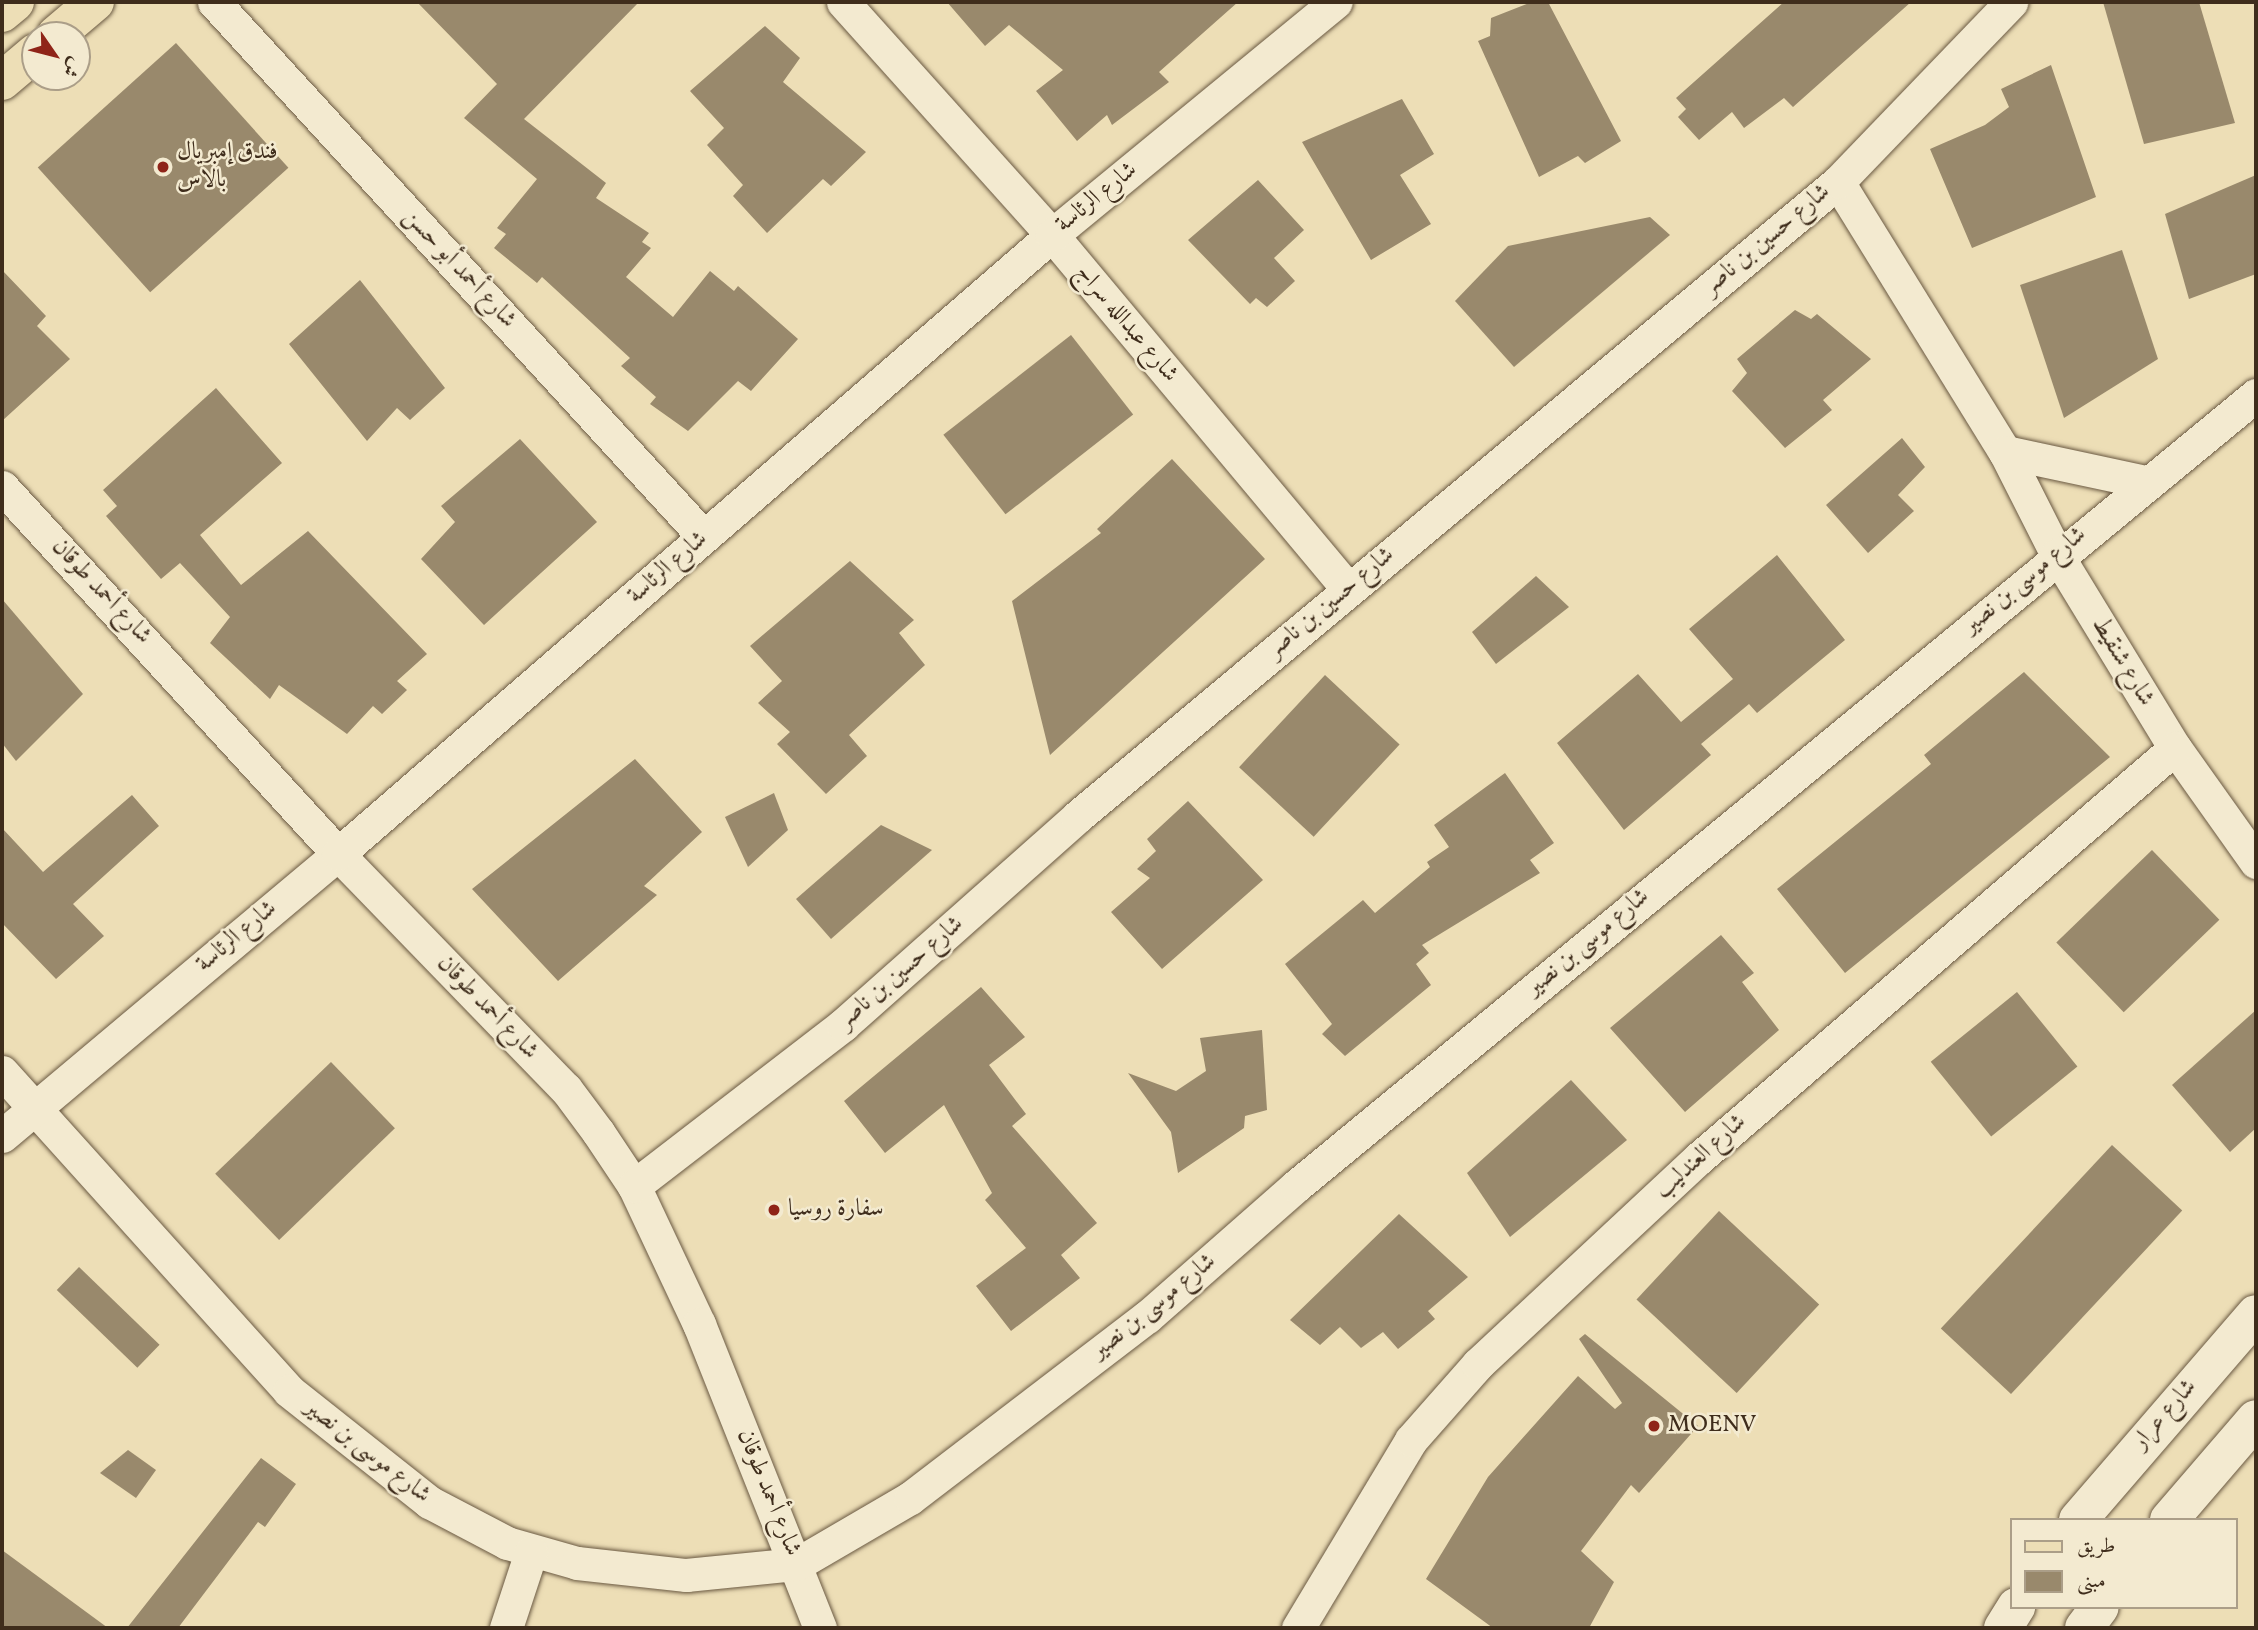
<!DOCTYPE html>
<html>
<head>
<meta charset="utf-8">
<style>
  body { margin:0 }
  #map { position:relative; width:2258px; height:1630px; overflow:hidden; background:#eddeb6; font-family:Vollkorn,Amiri,serif }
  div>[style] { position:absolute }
  .building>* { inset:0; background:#99896c; transform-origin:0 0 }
  .roads { filter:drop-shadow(0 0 2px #6a5942) drop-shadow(0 0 2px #6a5942) }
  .street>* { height:33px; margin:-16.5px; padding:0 16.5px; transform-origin:16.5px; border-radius:16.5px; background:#f3ead0 }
  .secondary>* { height:38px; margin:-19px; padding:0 19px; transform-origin:19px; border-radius:19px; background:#f3ead0 }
  .primary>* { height:38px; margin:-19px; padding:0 19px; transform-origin:19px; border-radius:19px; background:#eddeb6 }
  .dots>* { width:19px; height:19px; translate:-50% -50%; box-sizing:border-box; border:4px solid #f3ead0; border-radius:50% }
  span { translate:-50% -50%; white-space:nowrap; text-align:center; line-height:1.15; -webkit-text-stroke:5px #f3ead0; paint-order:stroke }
  .poi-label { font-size:24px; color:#3f2d1c }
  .left { translate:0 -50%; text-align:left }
  .street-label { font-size:24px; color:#3f2d1c }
  .frame { position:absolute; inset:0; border:4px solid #3f2d1c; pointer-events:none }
  .legend { position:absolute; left:2010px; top:1518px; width:228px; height:91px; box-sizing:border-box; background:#f3ead0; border:2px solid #ab9e88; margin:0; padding:9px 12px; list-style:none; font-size:21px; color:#3f2d1c }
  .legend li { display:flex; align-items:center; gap:14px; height:35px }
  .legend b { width:35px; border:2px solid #ab9e88 }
  .north { position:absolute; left:21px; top:21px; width:70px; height:70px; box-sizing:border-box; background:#f3ead0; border:2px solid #ab9e88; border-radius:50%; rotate:125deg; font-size:19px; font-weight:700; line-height:28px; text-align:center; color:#3f2d1c }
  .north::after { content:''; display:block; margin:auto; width:24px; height:32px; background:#8f2418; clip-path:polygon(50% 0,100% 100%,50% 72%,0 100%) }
</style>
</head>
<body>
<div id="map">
  <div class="building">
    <div style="clip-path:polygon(417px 2px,639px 2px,524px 119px,606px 183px,596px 198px,649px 233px,642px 242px,651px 248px,626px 277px,673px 317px,710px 271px,734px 291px,738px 286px,798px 339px,751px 391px,738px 381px,688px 431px,650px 404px,656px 397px,621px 366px,630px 358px,542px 277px,537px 283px,494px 248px,506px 234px,497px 228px,537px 179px,464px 118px,497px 84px)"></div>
    <div style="clip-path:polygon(947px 2px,1238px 2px,1159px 72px,1169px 82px,1112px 125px,1107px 115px,1077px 141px,1036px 91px,1063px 70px,1009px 25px,985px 46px)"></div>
    <div style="clip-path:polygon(1532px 2px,1548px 2px,1621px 141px,1585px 163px,1578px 156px,1539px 177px,1478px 41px,1490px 36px,1491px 18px)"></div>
    <div style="clip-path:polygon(1784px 2px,1911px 2px,1793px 107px,1784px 98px,1744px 128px,1732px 112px,1699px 140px,1678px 117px,1686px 109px,1676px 98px)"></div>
    <div style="clip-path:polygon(2103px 2px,2199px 2px,2235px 123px,2144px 144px)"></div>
    <div style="clip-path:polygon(765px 26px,800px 58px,783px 82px,866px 152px,831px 186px,823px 179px,767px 233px,733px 196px,743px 185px,707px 145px,724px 128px,690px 91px)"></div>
    <div style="left:176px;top:43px;width:168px;height:186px;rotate:48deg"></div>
    <div style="clip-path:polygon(2051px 65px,2096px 197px,1972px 248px,1930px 149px,1985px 125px,2009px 107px,2001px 89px)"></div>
    <div style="clip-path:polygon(1402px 99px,1434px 154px,1400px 175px,1431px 224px,1371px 260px,1302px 142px)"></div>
    <div style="clip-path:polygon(2256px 175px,2256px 274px,2189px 299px,2165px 214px)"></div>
    <div style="clip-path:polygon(1258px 180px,1304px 230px,1274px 258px,1295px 281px,1267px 307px,1256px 298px,1250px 304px,1188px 240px)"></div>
    <div style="clip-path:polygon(1650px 217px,1670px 235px,1514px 367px,1455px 301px,1508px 246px)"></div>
    <div style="clip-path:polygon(2122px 250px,2158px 359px,2064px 418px,2020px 285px)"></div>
    <div style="clip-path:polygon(2px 270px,46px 316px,37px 326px,70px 359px,2px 421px)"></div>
    <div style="clip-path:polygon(360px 280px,445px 388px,410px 420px,397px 408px,367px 441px,289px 344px)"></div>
    <div style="clip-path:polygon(1795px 310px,1811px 319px,1817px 314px,1871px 359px,1823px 400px,1832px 410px,1785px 448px,1732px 391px,1747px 373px,1737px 359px)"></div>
    <div style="left:1071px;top:335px;width:101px;height:162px;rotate:52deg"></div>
    <div style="clip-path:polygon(216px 388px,282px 463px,200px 535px,241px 585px,308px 531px,427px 654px,397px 681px,407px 690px,382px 714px,373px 706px,347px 734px,279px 685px,270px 699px,210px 643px,230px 617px,180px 563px,161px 579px,106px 516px,117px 506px,103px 490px)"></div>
    <div style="clip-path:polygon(1902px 438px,1925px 467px,1898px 495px,1914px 511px,1868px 553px,1826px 505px)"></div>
    <div style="clip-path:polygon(520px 439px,597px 522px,484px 625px,421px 559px,455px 522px,441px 506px)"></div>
    <div style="clip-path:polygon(1172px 459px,1265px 559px,1050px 755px,1012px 601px,1101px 533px,1097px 529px)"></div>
    <div style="clip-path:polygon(1777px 555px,1845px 640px,1757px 713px,1749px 704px,1701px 744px,1711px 755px,1624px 830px,1557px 743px,1638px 674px,1681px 722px,1733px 679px,1689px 629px)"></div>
    <div style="clip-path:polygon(850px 561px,914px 620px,899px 633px,925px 665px,849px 735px,867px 756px,826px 794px,777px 744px,790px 732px,758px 703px,782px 681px,750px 646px)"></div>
    <div style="clip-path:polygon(1536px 576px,1569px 607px,1496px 664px,1472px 632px)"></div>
    <div style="clip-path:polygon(2px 599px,83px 694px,16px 761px,2px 743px)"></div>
    <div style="clip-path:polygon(2024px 672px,2110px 757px,1845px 973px,1777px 889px,1931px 764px,1924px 755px)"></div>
    <div style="left:1325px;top:675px;width:102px;height:126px;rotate:43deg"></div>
    <div style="clip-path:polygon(635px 759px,702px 832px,644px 886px,657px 895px,558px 981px,472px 889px)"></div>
    <div style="clip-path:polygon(1505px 773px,1554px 843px,1530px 860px,1540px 873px,1422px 945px,1429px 953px,1416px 964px,1431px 985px,1345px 1056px,1322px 1034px,1332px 1024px,1285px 964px,1363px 900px,1375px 913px,1430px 867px,1427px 862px,1449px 847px,1434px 825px)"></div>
    <div style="clip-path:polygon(774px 793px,788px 830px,748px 867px,725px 817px)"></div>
    <div style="clip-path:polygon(132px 795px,159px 826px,73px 904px,104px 936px,56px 979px,2px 923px,2px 828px,43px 872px)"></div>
    <div style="clip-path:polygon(1188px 801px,1263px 880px,1162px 969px,1111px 912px,1150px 878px,1137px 869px,1156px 851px,1147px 839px)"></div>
    <div style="clip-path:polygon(881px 825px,932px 850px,831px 939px,796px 899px)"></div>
    <div style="left:2152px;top:850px;width:97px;height:133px;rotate:46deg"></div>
    <div style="clip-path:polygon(1721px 935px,1754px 973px,1742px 982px,1779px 1030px,1685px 1112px,1610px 1028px)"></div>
    <div style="clip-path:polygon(981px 987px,1025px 1037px,989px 1065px,1026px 1114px,1012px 1126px,1097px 1223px,1061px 1255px,1080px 1278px,1011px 1331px,976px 1286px,1026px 1248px,985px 1200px,992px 1193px,944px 1105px,885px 1153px,844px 1101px)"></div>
    <div style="left:2017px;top:992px;width:96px;height:111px;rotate:51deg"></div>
    <div style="clip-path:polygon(2256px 1010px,2256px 1128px,2230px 1152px,2172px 1085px)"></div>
    <div style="clip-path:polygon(1262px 1030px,1267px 1110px,1245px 1116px,1244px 1128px,1178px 1173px,1171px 1132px,1128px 1073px,1176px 1091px,1206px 1071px,1200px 1038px)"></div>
    <div style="left:331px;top:1062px;width:92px;height:161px;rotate:46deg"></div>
    <div style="clip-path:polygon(1571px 1080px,1627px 1140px,1510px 1237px,1467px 1173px)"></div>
    <div style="left:2112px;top:1145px;width:96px;height:251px;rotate:43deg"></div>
    <div style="left:1719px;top:1211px;width:137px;height:121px;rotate:43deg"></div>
    <div style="clip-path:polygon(1399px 1214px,1468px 1277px,1428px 1311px,1435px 1319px,1398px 1349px,1383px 1332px,1361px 1348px,1340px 1327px,1320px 1345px,1290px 1320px)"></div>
    <div style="left:79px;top:1267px;width:112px;height:32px;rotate:44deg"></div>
    <div style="clip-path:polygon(1585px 1334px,1698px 1426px,1639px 1493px,1631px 1485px,1581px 1551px,1614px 1582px,1589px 1628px,1493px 1628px,1426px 1579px,1488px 1477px,1578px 1376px,1615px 1409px,1622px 1403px,1579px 1339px)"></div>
    <div style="clip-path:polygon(128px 1450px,156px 1470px,136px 1498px,100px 1473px)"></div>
    <div style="clip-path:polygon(261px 1458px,296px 1484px,265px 1527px,258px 1522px,178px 1628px,127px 1628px)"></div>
    <div style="clip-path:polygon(2px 1550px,108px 1628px,2px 1628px)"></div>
  </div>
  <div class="roads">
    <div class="street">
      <div style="left:214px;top:2px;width:725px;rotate:47.51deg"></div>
      <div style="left:843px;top:2px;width:313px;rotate:48.1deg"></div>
      <div style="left:1052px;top:235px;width:461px;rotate:50.1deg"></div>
      <div style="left:1838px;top:182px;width:317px;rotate:58.3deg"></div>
      <div style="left:2005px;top:452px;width:115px;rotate:63.2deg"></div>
      <div style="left:2057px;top:555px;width:226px;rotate:58.6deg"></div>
      <div style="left:2175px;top:748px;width:140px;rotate:54.6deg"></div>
      <div style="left:2005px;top:452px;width:143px;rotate:12.1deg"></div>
      <div style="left:2px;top:487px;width:498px;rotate:47.5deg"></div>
      <div style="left:338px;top:854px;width:327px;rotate:45.9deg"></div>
      <div style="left:566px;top:1089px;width:54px;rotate:53.3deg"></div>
      <div style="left:598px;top:1132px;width:65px;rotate:56.3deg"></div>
      <div style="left:634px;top:1186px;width:153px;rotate:64.8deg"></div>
      <div style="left:699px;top:1324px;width:327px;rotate:68.3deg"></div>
      <div style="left:2px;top:1072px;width:429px;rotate:48deg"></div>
      <div style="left:289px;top:1391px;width:179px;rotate:38.4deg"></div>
      <div style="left:429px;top:1502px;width:88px;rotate:27.7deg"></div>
      <div style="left:507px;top:1543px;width:73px;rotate:15.9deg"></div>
      <div style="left:577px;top:1563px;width:110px;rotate:6.3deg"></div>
      <div style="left:686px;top:1575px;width:112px;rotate:-5.7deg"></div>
      <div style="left:797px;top:1564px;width:131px;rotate:-30.3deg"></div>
      <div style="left:910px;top:1498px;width:298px;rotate:-37.4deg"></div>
      <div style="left:1147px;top:1317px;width:198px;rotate:-41.3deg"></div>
      <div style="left:1296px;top:1186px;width:1244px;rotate:-39.49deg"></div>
      <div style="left:2px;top:1136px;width:439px;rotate:-40deg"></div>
      <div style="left:338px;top:854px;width:945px;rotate:-40.92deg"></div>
      <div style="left:1052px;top:235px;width:367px;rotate:-39.4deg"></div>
      <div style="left:634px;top:1186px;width:264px;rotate:-37.6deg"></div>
      <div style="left:843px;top:1025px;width:313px;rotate:-41.6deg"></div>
      <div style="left:1077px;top:817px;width:991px;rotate:-39.84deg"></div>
      <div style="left:1838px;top:182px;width:250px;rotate:-46.1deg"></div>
      <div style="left:506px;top:1628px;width:80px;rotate:-71.8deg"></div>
      <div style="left:1298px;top:1628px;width:219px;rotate:-59deg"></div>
      <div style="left:1411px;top:1440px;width:101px;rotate:-48.6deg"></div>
      <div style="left:1478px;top:1364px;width:302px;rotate:-43deg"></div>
      <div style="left:1699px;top:1158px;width:628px;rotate:-40.74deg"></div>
    </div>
    <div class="secondary">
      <div style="left:2078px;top:1520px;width:272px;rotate:-49.2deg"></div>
      <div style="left:2169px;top:1520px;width:133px;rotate:-49.3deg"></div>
      <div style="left:2003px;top:1628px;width:25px;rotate:-58deg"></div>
      <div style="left:2084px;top:1628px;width:26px;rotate:-53deg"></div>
    </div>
    <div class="primary">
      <div style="left:2px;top:13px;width:17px;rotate:-40deg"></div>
      <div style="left:56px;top:35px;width:51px;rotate:-40.2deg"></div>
      <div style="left:2px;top:81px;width:43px;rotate:-40.3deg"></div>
    </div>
  </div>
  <div class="dots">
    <div style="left:163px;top:167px;background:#8f2418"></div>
    <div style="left:774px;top:1210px;background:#8f2418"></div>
    <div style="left:1654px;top:1426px;background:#8f2418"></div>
  </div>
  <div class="poi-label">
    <span class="left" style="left:177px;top:167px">فندق إمبريال<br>بالاس</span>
    <span class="left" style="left:788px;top:1210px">سفارة روسيا</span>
    <span class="left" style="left:1668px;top:1426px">MOENV</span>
  </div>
  <div class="street-label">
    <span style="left:1097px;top:198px;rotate:-39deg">شارع الرئاسة</span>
    <span style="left:1767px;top:240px;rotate:-40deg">شارع حسين بن ناصر</span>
    <span style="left:459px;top:269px;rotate:47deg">شارع أحمد أبو حسن</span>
    <span style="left:1126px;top:324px;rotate:50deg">شارع عبدالله سراج</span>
    <span style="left:668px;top:568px;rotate:-41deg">شارع الرئاسة</span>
    <span style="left:2025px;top:581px;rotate:-40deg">شارع موسى بن نصير</span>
    <span style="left:101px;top:592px;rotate:47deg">شارع أحمد طوقان</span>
    <span style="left:1331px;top:603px;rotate:-40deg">شارع حسين بن ناصر</span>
    <span style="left:2122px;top:662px;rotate:59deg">شارع شنقيط</span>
    <span style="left:237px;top:937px;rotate:-40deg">شارع الرئاسة</span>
    <span style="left:1588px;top:943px;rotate:-40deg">شارع موسى بن نصير</span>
    <span style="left:901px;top:973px;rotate:-41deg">شارع حسين بن ناصر</span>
    <span style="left:487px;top:1008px;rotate:46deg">شارع أحمد طوقان</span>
    <span style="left:1701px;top:1157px;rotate:-42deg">شارع العندليب</span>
    <span style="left:1154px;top:1307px;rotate:-39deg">شارع موسى بن نصير</span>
    <span style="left:2165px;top:1415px;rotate:-49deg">شارع عرار</span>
    <span style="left:367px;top:1452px;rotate:38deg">شارع موسى بن نصير</span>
    <span style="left:768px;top:1493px;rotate:68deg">شارع أحمد طوقان</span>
  </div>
  <div class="frame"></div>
  <ul class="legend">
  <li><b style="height:9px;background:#eddeb6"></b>طريق</li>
  <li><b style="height:19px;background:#99896c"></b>مبنى</li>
  </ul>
  <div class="north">ش</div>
</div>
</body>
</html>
